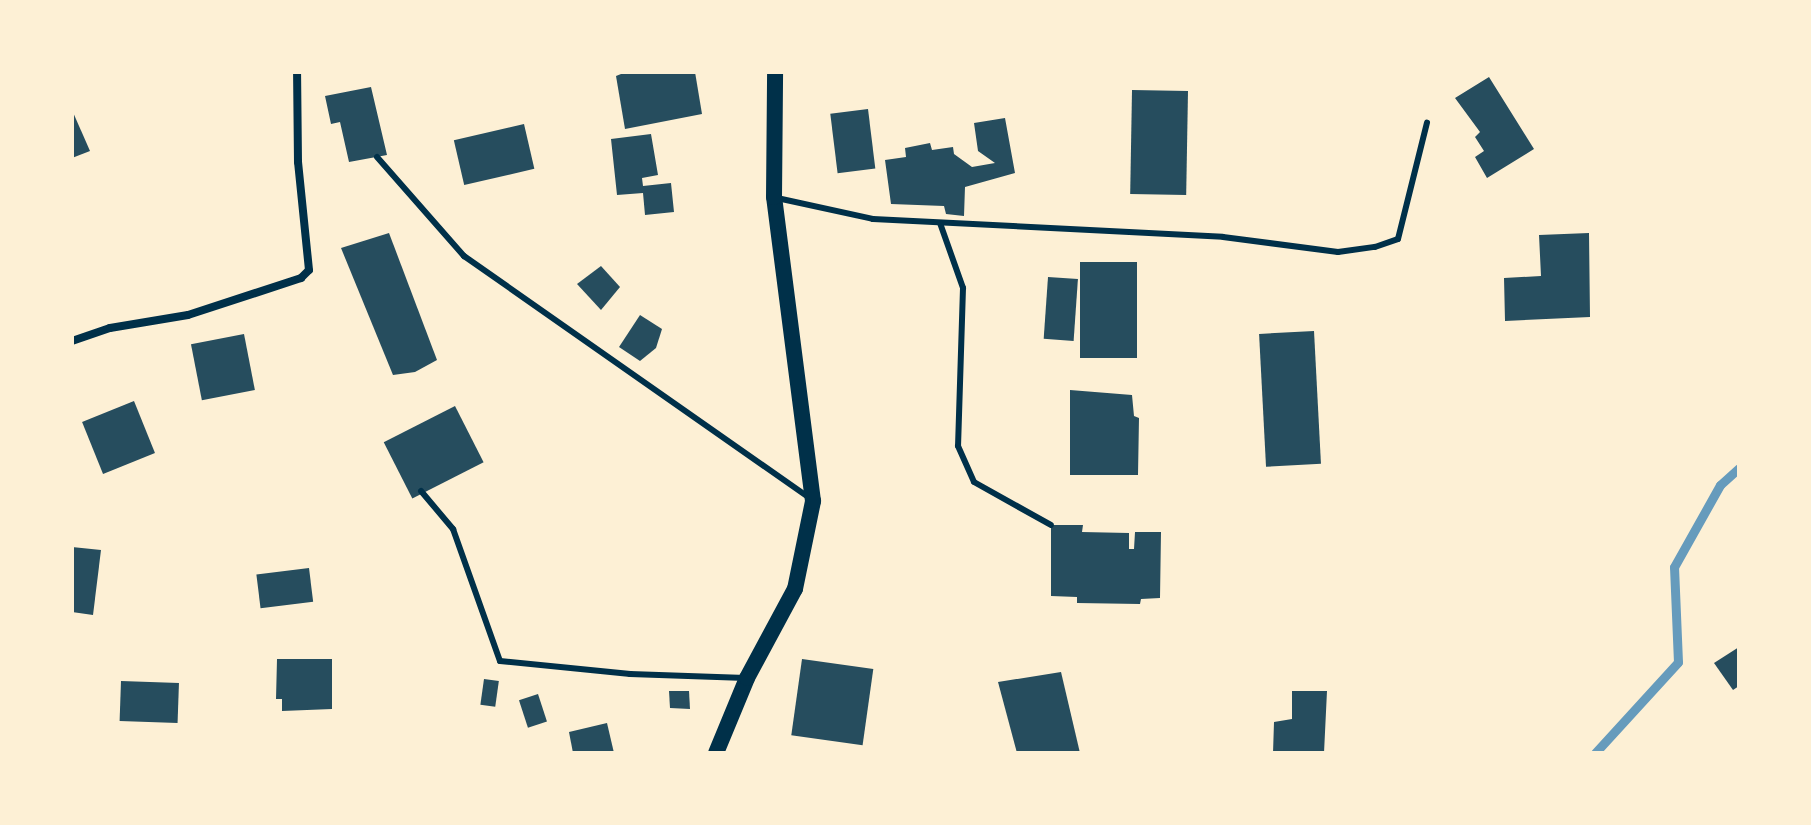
<!DOCTYPE html>
<html>
<head>
<meta charset="utf-8">
<style>
  body { margin:0 }
  #map { position:relative; width:1811px; height:825px; overflow:hidden; background:#fdf0d5; font-family:Commissioner,sans-serif }
  div>[style] { position:absolute }
  .stream>* { height:9px; margin:-4.5px; padding:0 4.5px; transform-origin:4.5px; border-radius:4.5px; background:#669bbc }
  .building>* { inset:0; background:#264d5e; transform-origin:0 0 }
  .service>* { height:6px; margin:-3px; padding:0 3px; transform-origin:3px; border-radius:3px; background:#003049 }
  .minor>* { height:8px; margin:-4px; padding:0 4px; transform-origin:4px; border-radius:4px; background:#003049 }
  .secondary>* { height:16px; margin:-8px; padding:0 8px; transform-origin:8px; border-radius:8px; background:#003049 }
  span { translate:-50% -50%; white-space:nowrap; text-align:center; line-height:1.15; -webkit-text-stroke:8px #fdf0d5; paint-order:stroke }
  .frame { position:absolute; inset:0; border:74px solid #fdf0d5; pointer-events:none }
</style>
</head>
<body>
<div id="map">
  <div class="stream">
    <div style="left:1595px;top:753px;width:123px;rotate:-47.6deg"></div>
    <div style="left:1678px;top:662px;width:95px;rotate:-92.4deg"></div>
    <div style="left:1674px;top:567px;width:94px;rotate:-60.7deg"></div>
    <div style="left:1720px;top:485px;width:25px;rotate:-42deg"></div>
  </div>
  <div class="building">
    <div style="clip-path:polygon(626px 72px,695px 72px,702px 114px,625px 129px,616px 76px)"></div>
    <div style="clip-path:polygon(1489px 77px,1534px 149px,1487px 178px,1475px 157px,1484px 151px,1475px 137px,1480px 132px,1455px 98px)"></div>
    <div style="clip-path:polygon(371px 87px,387px 155px,349px 162px,340px 122px,331px 124px,325px 96px)"></div>
    <div style="left:1188px;top:91px;width:104px;height:56px;rotate:91deg"></div>
    <div style="left:868px;top:109px;width:60px;height:38px;rotate:83deg"></div>
    <div style="clip-path:polygon(72px 110px,90px 151px,72px 158px)"></div>
    <div style="clip-path:polygon(1005px 118px,1015px 173px,965px 187px,964px 216px,946px 214px,944px 206px,891px 204px,885px 160px,906px 157px,905px 148px,930px 143px,932px 150px,953px 147px,954px 154px,972px 167px,995px 163px,978px 151px,974px 123px)"></div>
    <div style="left:524px;top:124px;width:46px;height:72px;rotate:77deg"></div>
    <div style="clip-path:polygon(651px 134px,658px 175px,642px 178px,643px 186px,671px 183px,674px 212px,645px 215px,643px 193px,617px 195px,611px 139px)"></div>
    <div style="clip-path:polygon(389px 233px,437px 360px,415px 372px,393px 375px,341px 248px)"></div>
    <div style="clip-path:polygon(1589px 233px,1590px 317px,1505px 321px,1504px 278px,1541px 276px,1539px 235px)"></div>
    <div style="left:1080px;top:262px;width:57px;height:96px"></div>
    <div style="clip-path:polygon(601px 266px,620px 287px,601px 310px,577px 284px)"></div>
    <div style="left:1048px;top:277px;width:30px;height:62px;rotate:4deg"></div>
    <div style="clip-path:polygon(640px 315px,662px 329px,656px 348px,640px 361px,619px 347px)"></div>
    <div style="left:1314px;top:331px;width:133px;height:55px;rotate:87deg"></div>
    <div style="left:244px;top:334px;width:57px;height:54px;rotate:79deg"></div>
    <div style="clip-path:polygon(1070px 390px,1132px 395px,1134px 416px,1139px 418px,1138px 475px,1070px 475px)"></div>
    <div style="left:134px;top:401px;width:56px;height:56px;rotate:68deg"></div>
    <div style="left:455px;top:406px;width:63px;height:80px;rotate:63deg"></div>
    <div style="clip-path:polygon(1051px 525px,1083px 525px,1082px 532px,1129px 533px,1129px 549px,1134px 549px,1135px 532px,1161px 532px,1160px 598px,1141px 599px,1140px 604px,1077px 603px,1077px 597px,1051px 596px)"></div>
    <div style="clip-path:polygon(72px 547px,101px 550px,93px 615px,72px 612px)"></div>
    <div style="left:309px;top:568px;width:34px;height:53px;rotate:83deg"></div>
    <div style="clip-path:polygon(1739px 647px,1739px 686px,1733px 690px,1714px 663px)"></div>
    <div style="clip-path:polygon(277px 659px,332px 659px,332px 709px,282px 711px,282px 699px,276px 699px)"></div>
    <div style="left:802px;top:659px;width:72px;height:77px;rotate:8deg"></div>
    <div style="clip-path:polygon(1061px 672px,1080px 753px,1017px 753px,998px 682px)"></div>
    <div style="left:484px;top:679px;width:15px;height:26px;rotate:8deg"></div>
    <div style="left:121px;top:681px;width:58px;height:40px;rotate:2deg"></div>
    <div style="clip-path:polygon(669px 691px,689px 691px,690px 709px,670px 708px)"></div>
    <div style="clip-path:polygon(1292px 691px,1327px 691px,1324px 753px,1273px 753px,1274px 722px,1292px 719px)"></div>
    <div style="left:538px;top:694px;width:29px;height:20px;rotate:72deg"></div>
    <div style="clip-path:polygon(607px 723px,614px 753px,573px 753px,569px 732px)"></div>
  </div>
  <div class="service">
    <div style="left:377px;top:157px;width:132px;rotate:48.7deg"></div>
    <div style="left:464px;top:256px;width:420px;rotate:35deg"></div>
    <div style="left:777px;top:198px;width:98px;rotate:12.3deg"></div>
    <div style="left:873px;top:219px;width:350px;rotate:2.9deg"></div>
    <div style="left:1223px;top:237px;width:116px;rotate:7.4deg"></div>
    <div style="left:1338px;top:252px;width:37px;rotate:-8deg"></div>
    <div style="left:1375px;top:247px;width:24px;rotate:-19deg"></div>
    <div style="left:1398px;top:239px;width:120px;rotate:-76deg"></div>
    <div style="left:940px;top:223px;width:69px;rotate:70.5deg"></div>
    <div style="left:963px;top:288px;width:158px;rotate:91.8deg"></div>
    <div style="left:958px;top:446px;width:39px;rotate:66deg"></div>
    <div style="left:974px;top:482px;width:88px;rotate:29.2deg"></div>
    <div style="left:421px;top:491px;width:50px;rotate:49.9deg"></div>
    <div style="left:453px;top:529px;width:140px;rotate:70.4deg"></div>
    <div style="left:500px;top:661px;width:131px;rotate:5.7deg"></div>
    <div style="left:630px;top:674px;width:116px;rotate:2deg"></div>
  </div>
  <div class="minor">
    <div style="left:72px;top:341px;width:40px;rotate:-18.9deg"></div>
    <div style="left:110px;top:328px;width:79px;rotate:-9.5deg"></div>
    <div style="left:188px;top:315px;width:119px;rotate:-18.1deg"></div>
    <div style="left:301px;top:278px;width:11px;rotate:-45deg"></div>
    <div style="left:309px;top:270px;width:109px;rotate:-95.8deg"></div>
    <div style="left:298px;top:162px;width:90px;rotate:-90.6deg"></div>
  </div>
  <div class="secondary">
    <div style="left:716px;top:753px;width:81px;rotate:-67.5deg"></div>
    <div style="left:747px;top:678px;width:101px;rotate:-61.7deg"></div>
    <div style="left:795px;top:589px;width:90px;rotate:-78.4deg"></div>
    <div style="left:813px;top:501px;width:306px;rotate:-97.3deg"></div>
    <div style="left:774px;top:197px;width:125px;rotate:-89.5deg"></div>
  </div>
  <div class="frame"></div>
</div>
</body>
</html>
